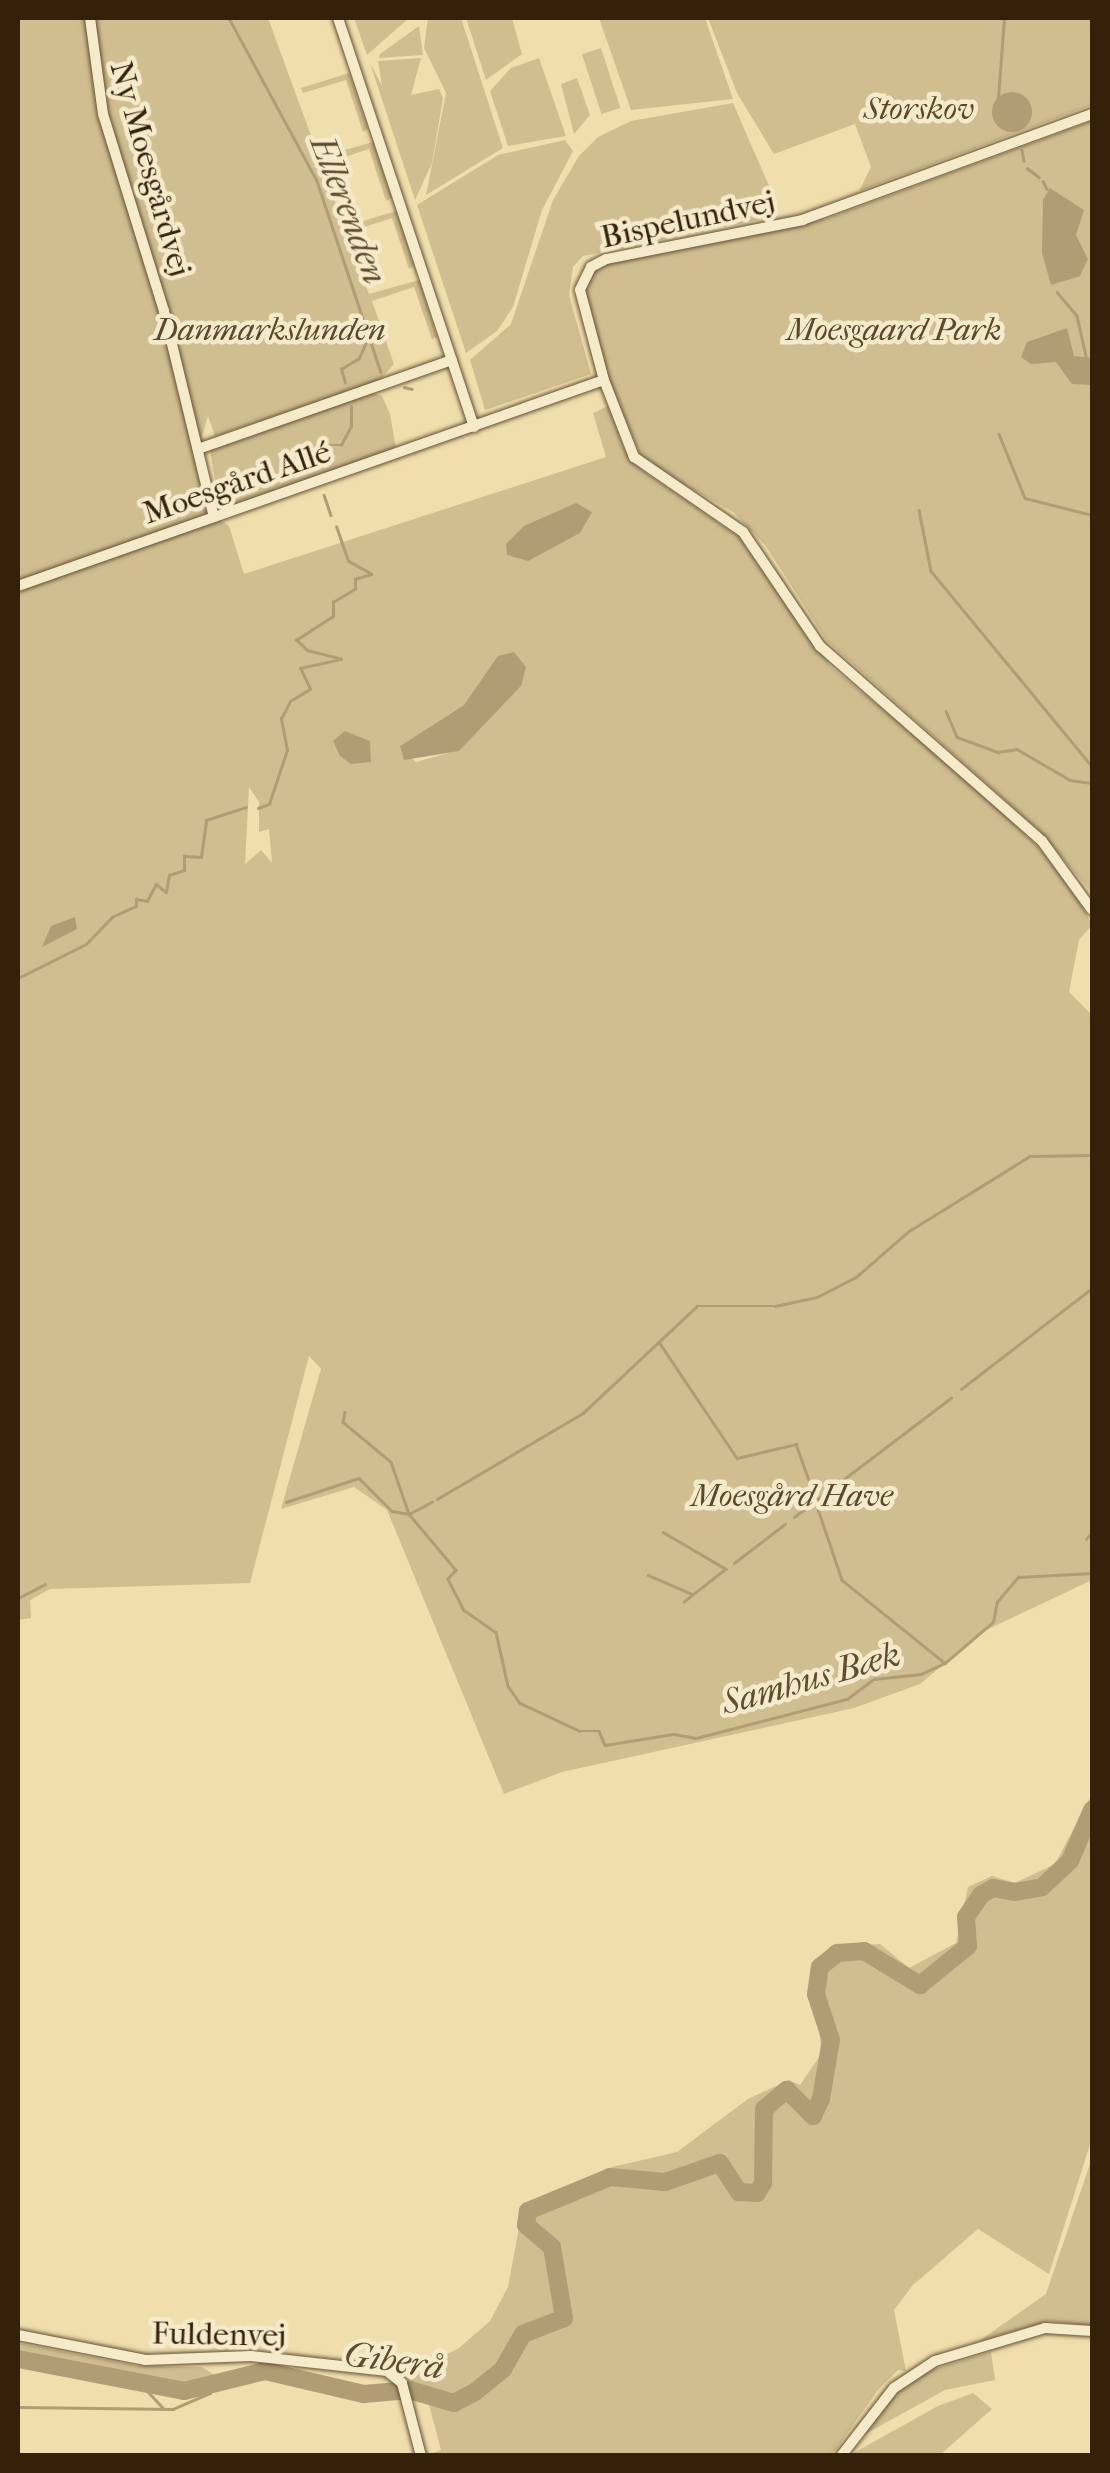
<!DOCTYPE html>
<html>
<head>
<meta charset="utf-8">
<style>
  body { margin:0 }
  #map { position:relative; width:1110px; height:2473px; overflow:hidden; background:#f0dead; font-family:"IM FELL French Canon",serif }
  div>[style] { position:absolute }
  .green>* { inset:0; background:#d0be91; transform-origin:0 0 }
  .water>* { inset:0; background:#b09d75 }
  .round { border-radius:50% }
  .stream>* { height:2.5px; margin:-1.25px; padding:0 1.25px; transform-origin:1.25px; border-radius:1.25px; background:#b09d75 }
  .river>* { height:18px; margin:-9px; padding:0 9px; transform-origin:9px; border-radius:9px; background:#b09d75 }
  .roads { filter:drop-shadow(0 0 2px #645032) drop-shadow(0 0 2px #645032) }
  .minor>* { height:10px; margin:-5px; padding:0 5px; transform-origin:5px; border-radius:5px; background:#f5eaca }
  span { translate:-50% -50%; white-space:nowrap; text-align:center; line-height:1.15; -webkit-text-stroke:9px #f5eaca; paint-order:stroke }
  .park-label { font-size:32px; color:#5c482b; font-style:italic }
  .street-label { font-size:32px; color:#352009 }
  .water-label { font-size:35px; color:#604c2f; font-style:italic }
  .frame { position:absolute; inset:0; border:20px solid #352009; pointer-events:none }
</style>
</head>
<body>
<div id="map">
  <div class="green">
    <div style="clip-path:polygon(evenodd,18px 18px,268px 18px,369px 294px,419px 280px,437px 337px,432px 339px,414px 287px,372px 301px,394px 364px,379px 381px,215px 436px,208px 416px,202px 436px,192px 441px,205px 510px,229px 526px,244px 574px,606px 457px,593px 413px,608px 406px,624px 449px,643px 471px,739px 537px,831px 667px,971px 782px,1066px 874px,1092px 925px,1079px 940px,1069px 992px,1092px 1015px,1092px 1580px,982px 1632px,920px 1684px,854px 1708px,562px 1772px,504px 1794px,387px 1510px,354px 1487px,281px 1509px,321px 1369px,309px 1356px,250px 1583px,50px 1589px,30px 1600px,31px 1618px,18px 1620px,18px 18px,495px 667px,521px 686px,459px 750px,416px 762px,400px 746px,464px 705px,495px 667px,18px 18px,249px 787px,259px 802px,259px 832px,269px 829px,272px 863px,261px 850px,245px 864px,249px 787px)"></div>
    <div style="clip-path:polygon(354px 18px,409px 18px,367px 55px)"></div>
    <div style="clip-path:polygon(428px 18px,461px 18px,503px 148px,426px 195px,446px 93px,424px 48px)"></div>
    <div style="clip-path:polygon(466px 18px,512px 18px,522px 54px,486px 80px)"></div>
    <div style="clip-path:polygon(599px 18px,705px 18px,733px 99px,631px 110px)"></div>
    <div style="clip-path:polygon(708px 18px,1092px 18px,1092px 105px,859px 191px,871px 167px,855px 124px,774px 154px,737px 93px)"></div>
    <div style="clip-path:polygon(419px 26px,423px 55px,379px 58px,380px 54px)"></div>
    <div style="left:601px;top:48px;width:63px;height:20px;rotate:72deg"></div>
    <div style="clip-path:polygon(421px 58px,411px 95px,439px 89px,443px 98px,432px 163px,415px 200px,370px 63px,382px 86px,378px 61px)"></div>
    <div style="clip-path:polygon(539px 58px,566px 136px,508px 146px,490px 91px,511px 68px)"></div>
    <div style="clip-path:polygon(349px 73px,368px 129px,363px 132px,346px 80px,303px 93px,301px 88px)"></div>
    <div style="clip-path:polygon(577px 78px,590px 115px,574px 134px,561px 84px)"></div>
    <div style="clip-path:polygon(733px 103px,779px 209px,773px 217px,583px 256px,573px 267px,569px 295px,591px 374px,485px 410px,470px 360px,511px 324px,553px 200px,579px 156px,598px 137px,631px 121px)"></div>
    <div style="clip-path:polygon(1092px 121px,1092px 893px,1041px 832px,827px 641px,765px 545px,733px 512px,643px 461px,605px 372px,584px 292px,592px 272px,610px 262px,826px 219px)"></div>
    <div style="clip-path:polygon(565px 140px,573px 151px,542px 210px,513px 307px,497px 331px,466px 353px,417px 205px,498px 155px)"></div>
    <div style="clip-path:polygon(373px 142px,392px 198px,386px 201px,369px 149px,326px 163px,324px 156px)"></div>
    <div style="clip-path:polygon(396px 211px,414px 266px,409px 269px,392px 218px,349px 232px,347px 226px)"></div>
    <div style="clip-path:polygon(372px 393px,382px 396px,390px 414px,396px 449px,231px 506px,219px 504px,210px 451px)"></div>
    <div style="clip-path:polygon(1092px 1794px,1092px 2138px,1049px 2274px,978px 2229px,913px 2285px,894px 2310px,906px 2371px,898px 2370px,878px 2390px,832px 2455px,426px 2455px,441px 2450px,428px 2401px,412px 2396px,406px 2375px,459px 2348px,490px 2321px,508px 2287px,523px 2206px,612px 2167px,677px 2152px,748px 2099px,789px 2080px,800px 2085px,822px 2053px,811px 1971px,830px 1947px,880px 1944px,909px 1968px,956px 1943px,968px 1887px,992px 1876px,1015px 1883px,1055px 1864px)"></div>
    <div style="clip-path:polygon(1092px 2158px,1092px 2326px,1050px 2321px,979px 2341px,1046px 2294px)"></div>
    <div style="clip-path:polygon(18px 2343px,137px 2366px,202px 2367px,230px 2385px,185px 2396px,44px 2371px,18px 2365px)"></div>
    <div style="clip-path:polygon(991px 2352px,995px 2380px,945px 2390px,858px 2438px,896px 2393px,931px 2370px)"></div>
    <div style="clip-path:polygon(973px 2393px,992px 2409px,940px 2455px,850px 2455px,938px 2406px)"></div>
  </div>
  <div class="water">
    <div class="round" style="left:992px;top:92px;width:40px;height:40px"></div>
    <div style="clip-path:polygon(1050px 188px,1084px 210px,1076px 235px,1088px 259px,1080px 276px,1051px 285px,1042px 253px,1043px 200px)"></div>
    <div style="clip-path:polygon(1067px 328px,1074px 356px,1092px 358px,1092px 385px,1072px 384px,1056px 362px,1031px 364px,1021px 357px,1027px 342px)"></div>
    <div style="clip-path:polygon(576px 503px,592px 512px,580px 533px,528px 561px,507px 555px,506px 544px,524px 526px)"></div>
    <div style="clip-path:polygon(514px 652px,526px 667px,521px 686px,459px 751px,404px 760px,400px 746px,464px 705px,498px 656px)"></div>
    <div style="clip-path:polygon(345px 731px,370px 741px,371px 762px,351px 764px,340px 756px,333px 741px)"></div>
    <div style="clip-path:polygon(75px 917px,77px 929px,42px 947px,51px 926px)"></div>
  </div>
  <div class="stream">
    <div style="left:229px;top:18px;width:185px;rotate:61.6deg"></div>
    <div style="left:317px;top:181px;width:201px;rotate:71.5deg"></div>
    <div style="left:998px;top:98px;width:80px;rotate:-85.7deg"></div>
    <div style="left:1022px;top:150px;width:11px;rotate:80deg"></div>
    <div style="left:1027px;top:168px;width:15px;rotate:37deg"></div>
    <div style="left:1043px;top:181px;width:9px;rotate:63deg"></div>
    <div style="left:1057px;top:292px;width:31px;rotate:50deg"></div>
    <div style="left:1077px;top:316px;width:41px;rotate:77.3deg"></div>
    <div style="left:345px;top:383px;width:15px;rotate:-106deg"></div>
    <div style="left:341px;top:369px;width:21px;rotate:-31deg"></div>
    <div style="left:359px;top:358px;width:22px;rotate:-66deg"></div>
    <div style="left:404px;top:387px;width:8px;rotate:14deg"></div>
    <div style="left:999px;top:434px;width:69px;rotate:67.9deg"></div>
    <div style="left:1025px;top:498px;width:69px;rotate:14.2deg"></div>
    <div style="left:315px;top:466px;width:15px;rotate:-98deg"></div>
    <div style="left:313px;top:451px;width:9px;rotate:-41deg"></div>
    <div style="left:320px;top:445px;width:21px"></div>
    <div style="left:341px;top:445px;width:21px;rotate:-62deg"></div>
    <div style="left:351px;top:426px;width:19px;rotate:-90deg"></div>
    <div style="left:324px;top:495px;width:21px;rotate:71deg"></div>
    <div style="left:919px;top:510px;width:62px;rotate:78.9deg"></div>
    <div style="left:931px;top:571px;width:253px;rotate:50.5deg"></div>
    <div style="left:946px;top:711px;width:28px;rotate:67deg"></div>
    <div style="left:957px;top:737px;width:44px;rotate:20.1deg"></div>
    <div style="left:998px;top:752px;width:19px;rotate:-9deg"></div>
    <div style="left:1017px;top:749px;width:61px;rotate:30.3deg"></div>
    <div style="left:1070px;top:780px;width:22px;rotate:8deg"></div>
    <div style="left:258px;top:808px;width:12px;rotate:-20deg"></div>
    <div style="left:269px;top:804px;width:57px;rotate:-71.6deg"></div>
    <div style="left:287px;top:750px;width:32px;rotate:-101deg"></div>
    <div style="left:281px;top:719px;width:20px;rotate:-63deg"></div>
    <div style="left:290px;top:701px;width:23px;rotate:-31deg"></div>
    <div style="left:310px;top:689px;width:23px;rotate:-115deg"></div>
    <div style="left:300px;top:668px;width:42px;rotate:-12.4deg"></div>
    <div style="left:341px;top:659px;width:34px;rotate:-166deg"></div>
    <div style="left:308px;top:651px;width:16px;rotate:-137deg"></div>
    <div style="left:296px;top:640px;width:44px;rotate:-33deg"></div>
    <div style="left:333px;top:616px;width:14px;rotate:-90deg"></div>
    <div style="left:333px;top:602px;width:26px;rotate:-31deg"></div>
    <div style="left:355px;top:589px;width:10px;rotate:-90deg"></div>
    <div style="left:355px;top:579px;width:17px;rotate:-17deg"></div>
    <div style="left:371px;top:574px;width:26px;rotate:-151deg"></div>
    <div style="left:348px;top:561px;width:36px;rotate:-109deg"></div>
    <div style="left:18px;top:978px;width:76px;rotate:-26.6deg"></div>
    <div style="left:86px;top:944px;width:37px;rotate:-46deg"></div>
    <div style="left:112px;top:917px;width:26px;rotate:-25deg"></div>
    <div style="left:136px;top:906px;width:7px;rotate:-90deg"></div>
    <div style="left:136px;top:899px;width:11px;rotate:10deg"></div>
    <div style="left:147px;top:901px;width:19px;rotate:-62deg"></div>
    <div style="left:156px;top:884px;width:13px;rotate:39deg"></div>
    <div style="left:166px;top:892px;width:17px;rotate:-80deg"></div>
    <div style="left:169px;top:875px;width:16px;rotate:-18deg"></div>
    <div style="left:184px;top:870px;width:14px;rotate:-90deg"></div>
    <div style="left:184px;top:856px;width:17px;rotate:3deg"></div>
    <div style="left:201px;top:857px;width:37px;rotate:-82deg"></div>
    <div style="left:206px;top:820px;width:42px;rotate:-18deg"></div>
    <div style="left:659px;top:1342px;width:140px;rotate:56.1deg"></div>
    <div style="left:737px;top:1458px;width:61px;rotate:-13.3deg"></div>
    <div style="left:796px;top:1444px;width:59px;rotate:70.3deg"></div>
    <div style="left:961px;top:1389px;width:165px;rotate:-37.6deg"></div>
    <div style="left:345px;top:1412px;width:10px;rotate:101deg"></div>
    <div style="left:343px;top:1422px;width:62px;rotate:39.8deg"></div>
    <div style="left:391px;top:1462px;width:55px;rotate:70.9deg"></div>
    <div style="left:409px;top:1514px;width:73px;rotate:50deg"></div>
    <div style="left:456px;top:1570px;width:12px;rotate:132deg"></div>
    <div style="left:448px;top:1579px;width:35px;rotate:63deg"></div>
    <div style="left:464px;top:1610px;width:39px;rotate:35deg"></div>
    <div style="left:496px;top:1632px;width:55px;rotate:77.5deg"></div>
    <div style="left:508px;top:1686px;width:21px;rotate:55deg"></div>
    <div style="left:520px;top:1703px;width:66px;rotate:25deg"></div>
    <div style="left:580px;top:1731px;width:19px"></div>
    <div style="left:599px;top:1731px;width:15px;rotate:67deg"></div>
    <div style="left:605px;top:1745px;width:70px;rotate:-9.1deg"></div>
    <div style="left:674px;top:1734px;width:22px;rotate:10deg"></div>
    <div style="left:696px;top:1738px;width:156px;rotate:-14.5deg"></div>
    <div style="left:847px;top:1699px;width:34px;rotate:-37deg"></div>
    <div style="left:874px;top:1679px;width:47px;rotate:-6.1deg"></div>
    <div style="left:921px;top:1674px;width:26px;rotate:-25deg"></div>
    <div style="left:945px;top:1663px;width:63px;rotate:-40.5deg"></div>
    <div style="left:993px;top:1622px;width:20px;rotate:-79deg"></div>
    <div style="left:997px;top:1602px;width:33px;rotate:-50deg"></div>
    <div style="left:1018px;top:1577px;width:74px;rotate:-3.1deg"></div>
    <div style="left:437px;top:1499px;width:169px;rotate:-30.5deg"></div>
    <div style="left:583px;top:1413px;width:156px;rotate:-43.2deg"></div>
    <div style="left:697px;top:1306px;width:78px"></div>
    <div style="left:775px;top:1306px;width:43px;rotate:-12.1deg"></div>
    <div style="left:817px;top:1297px;width:44px;rotate:-27.1deg"></div>
    <div style="left:856px;top:1277px;width:70px;rotate:-41deg"></div>
    <div style="left:909px;top:1231px;width:142px;rotate:-31.8deg"></div>
    <div style="left:1030px;top:1156px;width:62px;rotate:-0.9deg"></div>
    <div style="left:286px;top:1502px;width:77px;rotate:-18.2deg"></div>
    <div style="left:359px;top:1478px;width:47px;rotate:45deg"></div>
    <div style="left:392px;top:1511px;width:17px;rotate:10deg"></div>
    <div style="left:409px;top:1514px;width:26px;rotate:-28deg"></div>
    <div style="left:818px;top:1509px;width:75px;rotate:71.3deg"></div>
    <div style="left:842px;top:1580px;width:132px;rotate:38.9deg"></div>
    <div style="left:794px;top:1517px;width:197px;rotate:-37.2deg"></div>
    <div style="left:663px;top:1532px;width:73px;rotate:30.4deg"></div>
    <div style="left:726px;top:1569px;width:53px;rotate:141.8deg"></div>
    <div style="left:1086px;top:1539px;width:9px;rotate:-49deg"></div>
    <div style="left:734px;top:1563px;width:64px;rotate:-37.4deg"></div>
    <div style="left:648px;top:1575px;width:48px;rotate:23.4deg"></div>
    <div style="left:18px;top:1598px;width:30px;rotate:-27deg"></div>
    <div style="left:140px;top:2383px;width:34px;rotate:47deg"></div>
    <div style="left:20px;top:2407px;width:153px;rotate:0.7deg"></div>
    <div style="left:173px;top:2409px;width:40px;rotate:-23.4deg"></div>
    <div style="left:210px;top:2393px;width:13px;rotate:-58deg"></div>
  </div>
  <div class="river">
    <div style="left:18px;top:2359px;width:169px;rotate:10.9deg"></div>
    <div style="left:184px;top:2391px;width:83px;rotate:-13.9deg"></div>
    <div style="left:265px;top:2371px;width:102px;rotate:13.1deg"></div>
    <div style="left:364px;top:2394px;width:46px;rotate:-5deg"></div>
    <div style="left:410px;top:2390px;width:46px;rotate:16.5deg"></div>
    <div style="left:454px;top:2403px;width:24px;rotate:-28deg"></div>
    <div style="left:475px;top:2392px;width:36px;rotate:-39deg"></div>
    <div style="left:503px;top:2369px;width:40px;rotate:-60.3deg"></div>
    <div style="left:523px;top:2334px;width:44px;rotate:-21.3deg"></div>
    <div style="left:564px;top:2318px;width:72px;rotate:-99.6deg"></div>
    <div style="left:552px;top:2247px;width:34px;rotate:-140deg"></div>
    <div style="left:526px;top:2225px;width:14px;rotate:-82deg"></div>
    <div style="left:528px;top:2211px;width:89px;rotate:-22.5deg"></div>
    <div style="left:610px;top:2177px;width:55px;rotate:5.2deg"></div>
    <div style="left:665px;top:2182px;width:58px;rotate:-19.1deg"></div>
    <div style="left:720px;top:2163px;width:35px;rotate:57deg"></div>
    <div style="left:739px;top:2192px;width:18px;rotate:3deg"></div>
    <div style="left:757px;top:2193px;width:12px;rotate:-59deg"></div>
    <div style="left:763px;top:2183px;width:74px;rotate:-89.2deg"></div>
    <div style="left:764px;top:2109px;width:30px;rotate:-40deg"></div>
    <div style="left:787px;top:2090px;width:37px;rotate:45deg"></div>
    <div style="left:813px;top:2116px;width:19px;rotate:-65deg"></div>
    <div style="left:821px;top:2099px;width:60px;rotate:-80.4deg"></div>
    <div style="left:831px;top:2040px;width:48px;rotate:-108.1deg"></div>
    <div style="left:816px;top:1994px;width:27px;rotate:-82deg"></div>
    <div style="left:820px;top:1967px;width:22px;rotate:-39deg"></div>
    <div style="left:837px;top:1953px;width:27px;rotate:-4deg"></div>
    <div style="left:864px;top:1951px;width:66px;rotate:31.3deg"></div>
    <div style="left:920px;top:1985px;width:62px;rotate:-39.1deg"></div>
    <div style="left:968px;top:1946px;width:29px;rotate:-94deg"></div>
    <div style="left:966px;top:1917px;width:27px;rotate:-56deg"></div>
    <div style="left:981px;top:1895px;width:14px;rotate:-30deg"></div>
    <div style="left:993px;top:1888px;width:22px;rotate:10deg"></div>
    <div style="left:1015px;top:1892px;width:27px;rotate:-10deg"></div>
    <div style="left:1042px;top:1887px;width:38px;rotate:-43deg"></div>
    <div style="left:1070px;top:1861px;width:56px;rotate:-66.7deg"></div>
  </div>
  <div class="roads">
    <div class="minor">
      <div style="left:90px;top:18px;width:97px;rotate:82.3deg"></div>
      <div style="left:103px;top:114px;width:206px;rotate:72.8deg"></div>
      <div style="left:164px;top:311px;width:212px;rotate:76.4deg"></div>
      <div style="left:338px;top:18px;width:431px;rotate:71.6deg"></div>
      <div style="left:1092px;top:114px;width:308px;rotate:159.9deg"></div>
      <div style="left:803px;top:220px;width:201px;rotate:168.8deg"></div>
      <div style="left:606px;top:259px;width:17px;rotate:152deg"></div>
      <div style="left:591px;top:267px;width:25px;rotate:116deg"></div>
      <div style="left:580px;top:290px;width:93px;rotate:75.1deg"></div>
      <div style="left:604px;top:380px;width:83px;rotate:68.7deg"></div>
      <div style="left:634px;top:457px;width:132px;rotate:34.5deg"></div>
      <div style="left:743px;top:532px;width:138px;rotate:56deg"></div>
      <div style="left:820px;top:646px;width:295px;rotate:41.3deg"></div>
      <div style="left:1042px;top:841px;width:85px;rotate:54.1deg"></div>
      <div style="left:198px;top:449px;width:269px;rotate:-19.3deg"></div>
      <div style="left:18px;top:586px;width:621px;rotate:-19.37deg"></div>
      <div style="left:18px;top:2335px;width:130px;rotate:11.1deg"></div>
      <div style="left:146px;top:2360px;width:105px;rotate:-2.2deg"></div>
      <div style="left:251px;top:2356px;width:137px;rotate:6.3deg"></div>
      <div style="left:387px;top:2371px;width:19px;rotate:39deg"></div>
      <div style="left:402px;top:2383px;width:75px;rotate:75.4deg"></div>
      <div style="left:841px;top:2456px;width:86px;rotate:-52.1deg"></div>
      <div style="left:894px;top:2388px;width:49px;rotate:-33.4deg"></div>
      <div style="left:935px;top:2361px;width:115px;rotate:-16.7deg"></div>
      <div style="left:1045px;top:2328px;width:47px;rotate:3.7deg"></div>
    </div>
  </div>
  <div class="park-label">
    <span style="left:919px;top:109px">Storskov</span>
    <span style="left:270px;top:330px">Danmarkslunden</span>
    <span style="left:894px;top:330px">Moesgaard Park</span>
    <span style="left:792px;top:1496px">Moesgård Have</span>
  </div>
  <div class="street-label">
    <span style="left:150px;top:169px;rotate:74deg">Ny Moesgårdvej</span>
    <span style="left:688px;top:220px;rotate:-12deg">Bispelundvej</span>
    <span style="left:237px;top:483px;rotate:-19deg">Moesgård Allé</span>
    <span style="left:219px;top:2335px;rotate:1deg">Fuldenvej</span>
  </div>
  <div class="water-label">
    <span style="left:348px;top:210px;rotate:69deg">Ellerenden</span>
    <span style="left:811px;top:1679px;rotate:-16deg">Samhus Bæk</span>
    <span style="left:394px;top:2361px;rotate:8deg">Giberå</span>
  </div>
  <div class="frame"></div>
</div>
</body>
</html>
